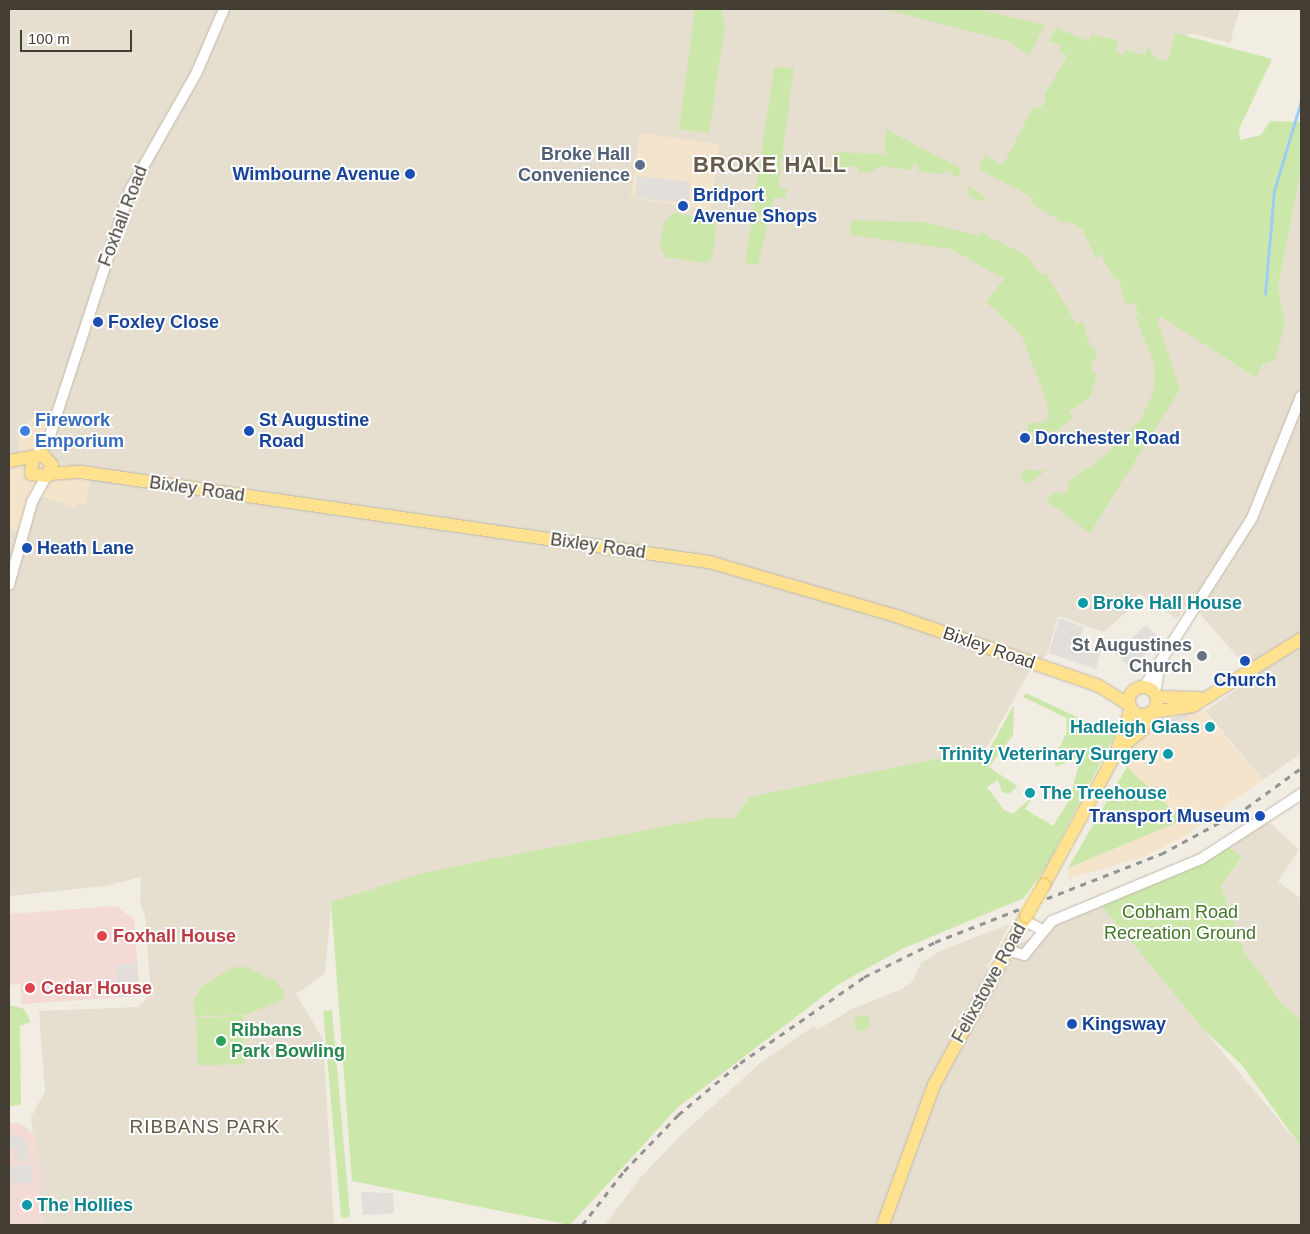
<!DOCTYPE html>
<html>
<head>
<meta charset="utf-8">
<style>
  body { margin:0 }
  #map { position:relative; width:1310px; height:1234px; overflow:hidden; background:#f2ede3; font-family:Helvetica,sans-serif }
  div>[style] { position:absolute }
  .residential>* { inset:0; background:#e6dfd0 }
  .commercial>* { inset:0; background:#f5e4cc; transform-origin:0 0 }
  .medical>* { inset:0; background:#f3dad5 }
  .green>* { inset:0; background:#cbe7aa; transform-origin:0 0 }
  .round { border-radius:50% }
  .parking>* { inset:0; background:#e2dfdb; transform-origin:0 0 }
  .stream>* { height:2.5px; margin:-1.25px; padding:0 1.25px; transform-origin:1.25px; border-radius:1.25px; background:#9dcdf1 }
  .roads { filter:drop-shadow(0 0 1px #c0b8a8) drop-shadow(0 0 1px #c0b8a8) }
  .minor>* { height:10px; margin:-5px; padding:0 5px; transform-origin:5px; border-radius:5px; background:#fff }
  .major>* { height:12px; margin:-6px; padding:0 6px; transform-origin:6px; border-radius:6px; background:#ffe18e }
  .major>.ring { margin:-6px; padding:0; box-sizing:content-box; background:none; border:12px solid #ffe18e; border-radius:50% }
  .rail>* { height:2.5px; margin-top:-1.25px; transform-origin:0; background:repeating-linear-gradient(90deg,#939393 0 6px,transparent 0 12px) }
  .bridges { filter:drop-shadow(0 0 1px #e5be5e) drop-shadow(0 0 1px #e5be5e) }
  .major-bridge>* { height:12px; margin:-6px; padding:0 6px; transform-origin:6px; border-radius:6px; background:#ffe18e }
  .dots>* { width:14px; height:14px; translate:-50% -50%; box-sizing:border-box; border:2px solid #fff; border-radius:50% }
  span { translate:-50% -50%; white-space:nowrap; text-align:center; line-height:1.15; -webkit-text-stroke:4px #fff; paint-order:stroke }
  .service-label { font-size:18px; color:#4e5e75; font-weight:700 }
  .right { translate:-100% -50%; text-align:right }
  .transit-label { font-size:18px; color:#164399; font-weight:700 }
  .left { translate:0 -50%; text-align:left }
  .street-label { font-size:18px; color:#433d33 }
  .shop-label { font-size:18px; color:#366cbe; font-weight:700 }
  .culture-label { font-size:18px; color:#0d838f; font-weight:700 }
  .worship-label { font-size:18px; color:#5b616d; font-weight:700 }
  .park-label { font-size:18px; color:#437526 }
  .health-label { font-size:18px; color:#be3a42; font-weight:700 }
  .leisure-label { font-size:18px; color:#27864d; font-weight:700 }
  .neighbourhood-label { font-size:19px; color:#665b4a; letter-spacing:1px }
  .district-label { font-size:22px; color:#665b4a; font-weight:700; letter-spacing:1px }
  .frame { position:absolute; inset:0; border:10px solid #433d33; pointer-events:none }
  .scale { position:absolute; left:20px; top:30px; width:112px; height:22px; box-sizing:border-box; border:2px solid #433d33; border-top:0; padding-left:6px; font-size:15px; line-height:18px; white-space:nowrap; color:#433d33; -webkit-text-stroke:4px #fff; paint-order:stroke }
</style>
</head>
<body>
<div id="map">
  <div class="residential">
    <div style="clip-path:polygon(9px 9px,1240px 9px,1230px 43px,1189px 33px,1170px 87px,1156px 319px,1162px 317px,1256px 378px,1285px 322px,1278px 288px,1301px 170px,1301px 753px,1263px 780px,1205px 711px,1255px 677px,1189px 601px,1177px 619px,1138px 593px,1134px 605px,1104px 632px,1058px 616px,1047px 655px,1033px 665px,976px 767px,331px 908px,325px 973px,296px 994px,323px 1039px,334px 1225px,42px 1225px,31px 1117px,45px 1092px,39px 1011px,138px 1007px,151px 994px,145px 917px,140px 902px,141px 877px,105px 886px,9px 896px)"></div>
    <div style="clip-path:polygon(1266px 819px,1299px 850px,1278px 881px,1301px 899px,1301px 1020px,1283px 1005px,1244px 951px,1221px 886px,1242px 858px,1225px 844px)"></div>
    <div style="clip-path:polygon(1099px 903px,1301px 1147px,1301px 1225px,605px 1225px,641px 1177px,680px 1136px,760px 1063px,814px 1026px,817px 1030px,852px 1009px,900px 990px,912px 982px,921px 963px,942px 950px,1010px 924px,987px 967px,991px 979px,1007px 950px)"></div>
  </div>
  <div class="commercial">
    <div style="left:640px;top:133px;width:80px;height:66px;rotate:8deg"></div>
    <div style="clip-path:polygon(38px 414px,55px 420px,43px 455px,92px 474px,86px 504px,79px 503px,76px 508px,35px 494px,23px 533px,9px 528px,9px 461px,17px 460px,21px 427px)"></div>
    <div style="clip-path:polygon(1200px 708px,1263px 780px,1186px 835px,1146px 856px,1068px 879px,1068px 868px,1182px 820px,1119px 761px,1155px 722px)"></div>
  </div>
  <div class="medical">
    <div style="clip-path:polygon(117px 906px,134px 920px,140px 996px,22px 1004px,20px 984px,9px 985px,9px 914px)"></div>
    <div style="clip-path:polygon(9px 1123px,20px 1123px,37px 1137px,42px 1225px,9px 1225px)"></div>
  </div>
  <div class="green">
    <div style="clip-path:polygon(695px 9px,721px 9px,725px 26px,709px 133px,679px 129px)"></div>
    <div style="clip-path:polygon(884px 9px,976px 9px,1045px 25px,1029px 55px,1008px 41px)"></div>
    <div style="clip-path:polygon(1056px 28px,1089px 41px,1091px 35px,1118px 40px,1116px 53px,1123px 55px,1125px 50px,1145px 55px,1147px 45px,1156px 58px,1168px 61px,1175px 33px,1272px 59px,1239px 129px,1240px 140px,1261px 135px,1270px 121px,1301px 122px,1301px 170px,1278px 288px,1285px 322px,1276px 359px,1263px 364px,1256px 378px,1162px 317px,1157px 319px,1180px 389px,1090px 533px,1046px 501px,1056px 491px,1061px 495px,1071px 487px,1067px 482px,1103px 457px,1141px 419px,1154px 391px,1154px 363px,1135px 316px,1139px 314px,1134px 302px,1126px 305px,1118px 279px,1115px 280px,1101px 255px,1096px 258px,1082px 229px,1067px 221px,1065px 224px,1031px 203px,1033px 198px,979px 169px,984px 155px,1003px 165px,1034px 106px,1040px 109px,1047px 98px,1044px 95px,1067px 57px,1059px 51px,1061px 45px,1049px 41px)"></div>
    <div style="clip-path:polygon(774px 67px,794px 68px,778px 188px,787px 189px,786px 198px,774px 197px,758px 265px,745px 264px)"></div>
    <div style="clip-path:polygon(885px 129px,961px 168px,957px 179px,948px 170px,939px 174px,918px 171px,918px 163px,913px 163px,912px 170px,878px 166px,871px 173px,858px 173px,858px 166px,850px 166px,842px 177px,834px 152px,885px 154px)"></div>
    <div style="clip-path:polygon(968px 185px,985px 197px,983px 202px,969px 197px)"></div>
    <div style="clip-path:polygon(673px 213px,709px 218px,717px 224px,712px 259px,705px 263px,665px 257px,660px 247px,664px 223px)"></div>
    <div style="clip-path:polygon(851px 220px,925px 222px,979px 236px,981px 232px,1026px 255px,1042px 275px,1046px 273px,1076px 324px,1082px 321px,1091px 347px,1095px 346px,1096px 359px,1092px 361px,1093px 373px,1097px 374px,1090px 397px,1069px 412px,1073px 417px,1057px 431px,1028px 432px,1028px 423px,1044px 423px,1049px 417px,1047px 403px,1022px 336px,986px 302px,1004px 279px,951px 249px,850px 235px)"></div>
    <div style="clip-path:polygon(1024px 469px,1036px 471px,1046px 470px,1030px 484px,1021px 480px)"></div>
    <div style="clip-path:polygon(1026px 693px,1115px 735px,1046px 867px,1024px 898px,902px 949px,839px 984px,677px 1108px,570px 1225px,352px 1181px,331px 902px,420px 874px,491px 859px,711px 818px,735px 818px,750px 797px,990px 748px,1014px 705px,1013px 735px,989px 767px,1017px 786px,1010px 794px,1002px 792px,998px 780px,987px 787px,1004px 810px,1013px 814px,1036px 793px,1025px 809px,1053px 826px,1070px 799px,1081px 756px,1055px 767px,1056px 754px,1067px 732px,1066px 718px,1023px 697px)"></div>
    <div style="clip-path:polygon(1127px 767px,1183px 820px,1068px 868px)"></div>
    <div style="clip-path:polygon(1225px 844px,1242px 857px,1221px 886px,1244px 951px,1283px 1005px,1301px 1020px,1301px 1147px,1242px 1065px,1204px 1030px,1099px 903px)"></div>
    <div style="clip-path:polygon(234px 967px,247px 967px,269px 979px,271px 976px,285px 992px,282px 1000px,245px 1015px,195px 1016px,193px 1000px,202px 986px)"></div>
    <div style="clip-path:polygon(9px 1005px,24px 1009px,31px 1022px,20px 1026px,21px 1105px,9px 1106px)"></div>
    <div style="left:332px;top:1010px;width:208px;height:9px;rotate:85deg"></div>
    <div class="round" style="left:854px;top:1015px;width:16px;height:16px"></div>
    <div style="left:243px;top:1016px;width:48px;height:47px;rotate:88deg"></div>
  </div>
  <div class="parking">
    <div style="left:637px;top:176px;width:54px;height:22px;rotate:6deg"></div>
    <div style="clip-path:polygon(1059px 618px,1084px 627px,1078px 643px,1101px 651px,1096px 669px,1049px 653px)"></div>
    <div style="left:1146px;top:625px;width:21px;height:41px;rotate:47deg"></div>
    <div style="clip-path:polygon(1200px 708px,1160px 736px,1152px 727px,1163px 718px,1168px 720px)"></div>
    <div style="left:136px;top:963px;width:33px;height:20px;rotate:87deg"></div>
    <div style="clip-path:polygon(9px 1135px,25px 1138px,30px 1157px,22px 1162px,12px 1160px,17px 1151px,10px 1148px,9px 1154px)"></div>
    <div style="left:31px;top:1164px;width:18px;height:22px;rotate:84deg"></div>
    <div style="clip-path:polygon(361px 1192px,393px 1193px,394px 1213px,363px 1215px)"></div>
  </div>
  <div class="stream">
    <div style="left:1265px;top:294px;width:103px;rotate:-85deg"></div>
    <div style="left:1274px;top:191px;width:94px;rotate:-73.3deg"></div>
  </div>
  <div class="roads">
    <div class="minor">
      <div style="left:36px;top:456px;width:25px;rotate:-56deg"></div>
      <div style="left:50px;top:435px;width:258px;rotate:-71.9deg"></div>
      <div style="left:130px;top:190px;width:133px;rotate:-60.4deg"></div>
      <div style="left:196px;top:74px;width:71px;rotate:-66.7deg"></div>
      <div style="left:9px;top:585px;width:86px;rotate:-74.5deg"></div>
      <div style="left:32px;top:502px;width:29px;rotate:-61deg"></div>
      <div style="left:1144px;top:687px;width:201px;rotate:-57.4deg"></div>
      <div style="left:1252px;top:518px;width:131px;rotate:-68.1deg"></div>
      <div style="left:1155px;top:693px;width:24px;rotate:-81deg"></div>
      <div style="left:1023px;top:920px;width:22px;rotate:27deg"></div>
      <div style="left:1007px;top:950px;width:18px;rotate:16deg"></div>
      <div style="left:1024px;top:955px;width:44px;rotate:-50.5deg"></div>
      <div style="left:1052px;top:921px;width:161px;rotate:-22.6deg"></div>
      <div style="left:1201px;top:859px;width:119px;rotate:-33deg"></div>
    </div>
    <div class="major">
      <div style="left:9px;top:461px;width:35px;rotate:-10deg"></div>
      <div style="left:43px;top:455px;width:13px;rotate:48deg"></div>
      <div style="left:52px;top:465px;width:12px;rotate:114deg"></div>
      <div style="left:47px;top:476px;width:16px;rotate:-173deg"></div>
      <div style="left:31px;top:474px;width:16px;rotate:-83deg"></div>
      <div style="left:49px;top:474px;width:32px;rotate:-4deg"></div>
      <div style="left:81px;top:472px;width:634px;rotate:8.16deg"></div>
      <div style="left:709px;top:562px;width:198px;rotate:16.1deg"></div>
      <div style="left:899px;top:617px;width:212px;rotate:19deg"></div>
      <div style="left:1099px;top:686px;width:36px;rotate:32deg"></div>
      <div class="ring" style="left:1129px;top:687px;width:16px;height:16px"></div>
      <div style="left:1157px;top:697px;width:42px;rotate:1.4deg"></div>
      <div style="left:1152px;top:712px;width:41px;rotate:-8.3deg"></div>
      <div style="left:1193px;top:706px;width:127px;rotate:-31.8deg"></div>
      <div style="left:1120px;top:749px;width:30px;rotate:-41deg"></div>
      <div style="left:1143px;top:729px;width:17px;rotate:-66deg"></div>
      <div style="left:1044px;top:885px;width:153px;rotate:-61.4deg"></div>
      <div style="left:1117px;top:751px;width:45px;rotate:-72deg"></div>
      <div style="left:883px;top:1225px;width:149px;rotate:-70deg"></div>
      <div style="left:934px;top:1085px;width:192px;rotate:-61.4deg"></div>
    </div>
  </div>
  <div class="rail">
    <div style="left:582px;top:1225px;width:68px;rotate:-52.1deg"></div>
    <div style="left:624px;top:1171px;width:78px;rotate:-46deg"></div>
    <div style="left:678px;top:1115px;width:81px;rotate:-40deg"></div>
    <div style="left:740px;top:1063px;width:151px;rotate:-34.7deg"></div>
    <div style="left:864px;top:977px;width:79px;rotate:-26.2deg"></div>
    <div style="left:935px;top:942px;width:243px;rotate:-21.3deg"></div>
    <div style="left:1161px;top:854px;width:97px;rotate:-28.4deg"></div>
    <div style="left:1246px;top:808px;width:68px;rotate:-36deg"></div>
  </div>
  <div class="bridges">
    <div class="major-bridge">
      <div style="left:1026px;top:916px;width:36px;rotate:-60deg"></div>
    </div>
  </div>
  <div class="dots">
    <div style="left:640px;top:165px;background:#5c6f8a"></div>
    <div style="left:410px;top:174px;background:#1a4fb4"></div>
    <div style="left:683px;top:206px;background:#1a4fb4"></div>
    <div style="left:98px;top:322px;background:#1a4fb4"></div>
    <div style="left:25px;top:431px;background:#3f7fe0"></div>
    <div style="left:249px;top:431px;background:#1a4fb4"></div>
    <div style="left:1025px;top:438px;background:#1a4fb4"></div>
    <div style="left:27px;top:548px;background:#1a4fb4"></div>
    <div style="left:1083px;top:603px;background:#0f9aa8"></div>
    <div style="left:1202px;top:656px;background:#6b7280"></div>
    <div style="left:1245px;top:661px;background:#1a4fb4"></div>
    <div style="left:1210px;top:727px;background:#0f9aa8"></div>
    <div style="left:1168px;top:754px;background:#0f9aa8"></div>
    <div style="left:1030px;top:793px;background:#0f9aa8"></div>
    <div style="left:1260px;top:816px;background:#1a4fb4"></div>
    <div style="left:102px;top:936px;background:#e0444e"></div>
    <div style="left:30px;top:988px;background:#e0444e"></div>
    <div style="left:1072px;top:1024px;background:#1a4fb4"></div>
    <div style="left:221px;top:1041px;background:#2e9e5b"></div>
    <div style="left:27px;top:1205px;background:#0f9aa8"></div>
  </div>
  <div class="service-label">
    <span class="right" style="left:630px;top:165px">Broke Hall<br>Convenience</span>
  </div>
  <div class="transit-label">
    <span class="right" style="left:400px;top:174px">Wimbourne Avenue</span>
    <span class="left" style="left:693px;top:206px">Bridport<br>Avenue Shops</span>
    <span class="left" style="left:108px;top:322px">Foxley Close</span>
    <span class="left" style="left:259px;top:431px">St Augustine<br>Road</span>
    <span class="left" style="left:1035px;top:438px">Dorchester Road</span>
    <span class="left" style="left:37px;top:548px">Heath Lane</span>
    <span style="left:1245px;top:680px">Church</span>
    <span class="right" style="left:1250px;top:816px">Transport Museum</span>
    <span class="left" style="left:1082px;top:1024px">Kingsway</span>
  </div>
  <div class="street-label">
    <span style="left:123px;top:216px;rotate:-69deg">Foxhall Road</span>
    <span style="left:197px;top:489px;rotate:8deg">Bixley Road</span>
    <span style="left:598px;top:546px;rotate:8deg">Bixley Road</span>
    <span style="left:989px;top:648px;rotate:19deg">Bixley Road</span>
    <span style="left:989px;top:983px;rotate:-61deg">Felixstowe Road</span>
  </div>
  <div class="shop-label">
    <span class="left" style="left:35px;top:431px">Firework<br>Emporium</span>
  </div>
  <div class="culture-label">
    <span class="left" style="left:1093px;top:603px">Broke Hall House</span>
    <span class="right" style="left:1200px;top:727px">Hadleigh Glass</span>
    <span class="right" style="left:1158px;top:754px">Trinity Veterinary Surgery</span>
    <span class="left" style="left:1040px;top:793px">The Treehouse</span>
    <span class="left" style="left:37px;top:1205px">The Hollies</span>
  </div>
  <div class="worship-label">
    <span class="right" style="left:1192px;top:656px">St Augustines<br>Church</span>
  </div>
  <div class="park-label">
    <span style="left:1180px;top:923px">Cobham Road<br>Recreation Ground</span>
  </div>
  <div class="health-label">
    <span class="left" style="left:113px;top:936px">Foxhall House</span>
    <span class="left" style="left:41px;top:988px">Cedar House</span>
  </div>
  <div class="leisure-label">
    <span class="left" style="left:231px;top:1041px">Ribbans<br>Park Bowling</span>
  </div>
  <div class="neighbourhood-label">
    <span style="left:205px;top:1127px">RIBBANS PARK</span>
  </div>
  <div class="district-label">
    <span style="left:770px;top:165px">BROKE HALL</span>
  </div>
  <div class="frame"></div>
  <div class="scale">100 m</div>
</div>
</body>
</html>
